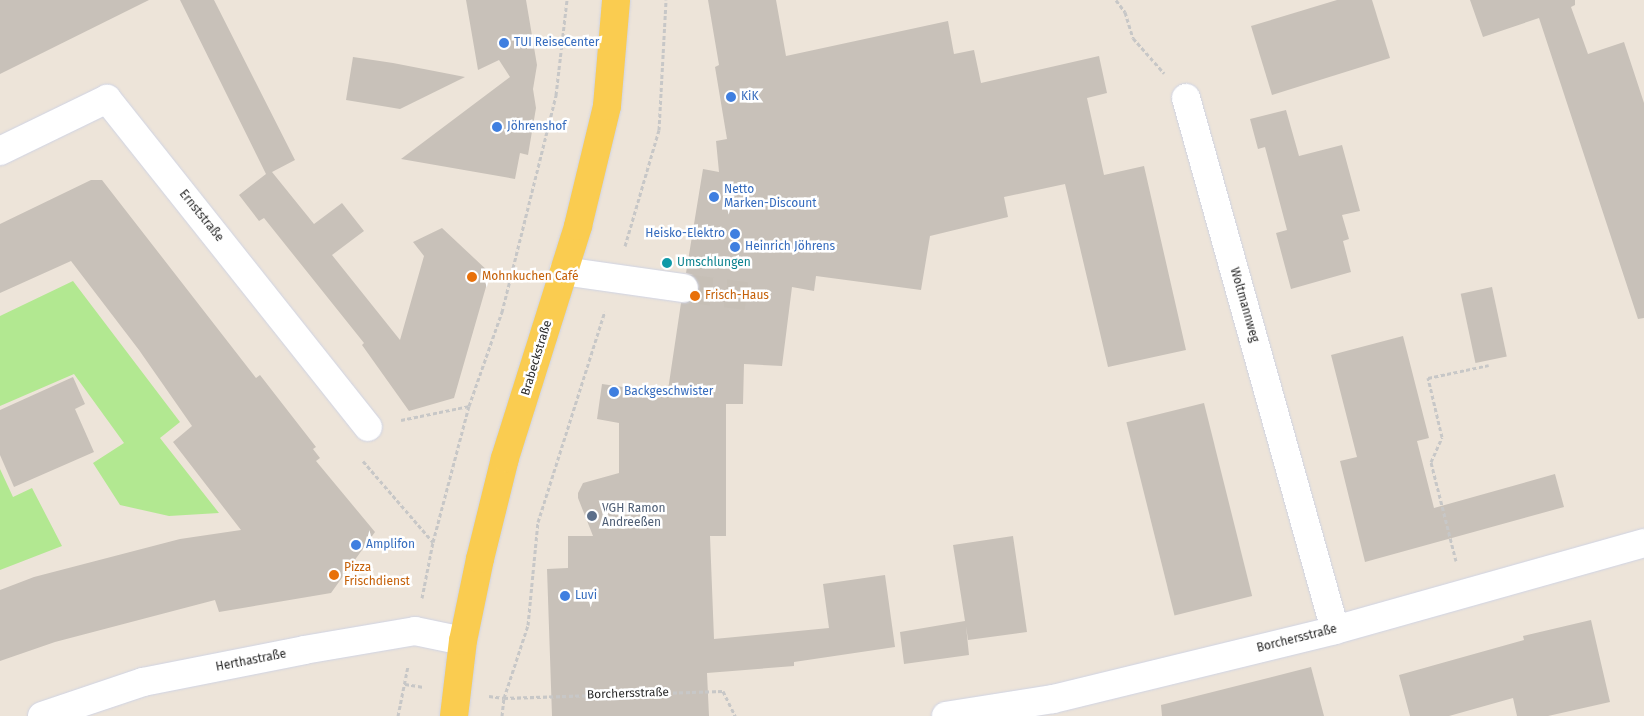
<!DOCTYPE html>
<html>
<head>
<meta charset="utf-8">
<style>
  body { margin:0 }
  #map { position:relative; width:1644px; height:716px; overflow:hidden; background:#ede4d9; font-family:"Fira Sans",sans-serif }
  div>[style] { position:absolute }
  .green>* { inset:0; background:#b2e891 }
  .building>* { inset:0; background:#c8c1b9; transform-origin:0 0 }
  .minor-tunnel>* { height:28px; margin-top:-14px; transform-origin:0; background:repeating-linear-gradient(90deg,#c6bfb6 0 28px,transparent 0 42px) }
  .path>* { height:3px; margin-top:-1.5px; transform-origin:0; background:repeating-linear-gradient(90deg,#c7c7c7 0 4px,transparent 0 6.5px) }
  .roads { filter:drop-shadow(0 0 1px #cfd3e3) drop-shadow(0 0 1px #cfd3e3) }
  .minor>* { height:28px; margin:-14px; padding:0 14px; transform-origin:14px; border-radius:14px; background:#fff }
  .major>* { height:28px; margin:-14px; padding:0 14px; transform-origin:14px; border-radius:14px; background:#facc50 }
  .dots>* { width:14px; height:14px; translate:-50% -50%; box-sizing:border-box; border:2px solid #fff; border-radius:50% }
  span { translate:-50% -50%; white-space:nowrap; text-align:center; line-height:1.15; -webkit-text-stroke:5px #fff; paint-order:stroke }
  .shop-label { font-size:12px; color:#366cbe }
  .left { translate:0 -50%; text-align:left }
  .right { translate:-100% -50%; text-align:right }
  .street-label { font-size:12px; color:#292929 }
  .culture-label { font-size:12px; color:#0d838f }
  .food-label { font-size:12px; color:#c56008 }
  .service-label { font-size:12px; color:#4e5e75 }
</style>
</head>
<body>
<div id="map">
  <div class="green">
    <div style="clip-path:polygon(73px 281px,180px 422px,160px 438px,219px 513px,169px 516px,120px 505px,93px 463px,124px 443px,74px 374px,0 406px,0 316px)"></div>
    <div style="clip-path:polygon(0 469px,13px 497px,32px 488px,62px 546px,0 570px)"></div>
  </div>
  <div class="building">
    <div style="clip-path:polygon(0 0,149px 0,0 74px)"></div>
    <div style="clip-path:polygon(180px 0,214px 0,295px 160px,272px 172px,314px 224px,342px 203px,364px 231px,332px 255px,400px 340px,424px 256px,413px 242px,442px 228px,490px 273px,454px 398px,409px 411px,362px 345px,364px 343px,264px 218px,259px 221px,239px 195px,266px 174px)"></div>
    <div style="clip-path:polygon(466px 0,526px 0,537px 65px,533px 89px,536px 108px,528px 155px,520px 153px,515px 179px,401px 159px,510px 77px,499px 60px,478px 70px)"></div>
    <div style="clip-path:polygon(708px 0,776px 0,786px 56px,948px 21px,954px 54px,974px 50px,981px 83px,1099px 56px,1107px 93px,1087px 98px,1104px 175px,1144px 166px,1186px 350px,1108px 367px,1065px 184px,1004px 197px,1008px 217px,930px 236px,921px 290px,816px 276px,814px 291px,792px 287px,782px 366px,744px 364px,743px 404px,726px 404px,726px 536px,710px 536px,714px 639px,829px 628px,823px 584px,885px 575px,895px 647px,794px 662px,794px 666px,707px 673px,709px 716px,552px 716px,547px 569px,568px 568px,568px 536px,593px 536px,578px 498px,578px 493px,583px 483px,619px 473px,619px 423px,597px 419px,602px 384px,637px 389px,668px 390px,681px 303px,690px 302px,697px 297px,699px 291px,698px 282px,693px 275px,686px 273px,703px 169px,719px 172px,716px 141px,727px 139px,715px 67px,719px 65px)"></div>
    <div style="clip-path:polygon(1337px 0,1372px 0,1390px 58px,1272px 95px,1251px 26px)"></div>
    <div style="clip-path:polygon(1470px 0,1575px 0,1575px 5px,1571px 7px,1588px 54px,1624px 42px,1644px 103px,1644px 318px,1638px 319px,1539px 18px,1483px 37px)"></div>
    <div style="clip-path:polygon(353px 57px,393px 63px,465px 77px,400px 109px,346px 100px)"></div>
    <div style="clip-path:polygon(1286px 110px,1299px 156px,1342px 145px,1360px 211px,1342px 215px,1349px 239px,1343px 241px,1351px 272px,1291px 289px,1276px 233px,1287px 230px,1265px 147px,1258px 149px,1250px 119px)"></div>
    <div style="clip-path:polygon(91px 180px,102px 180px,256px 378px,260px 375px,316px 447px,313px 449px,320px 458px,316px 461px,375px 532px,331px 593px,219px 612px,215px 600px,55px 642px,0 661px,0 590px,34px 577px,180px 539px,241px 530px,173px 442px,192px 426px,139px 350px,71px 261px,0 293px,0 224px)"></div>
    <div style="left:1492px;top:287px;width:71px;height:32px;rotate:78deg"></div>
    <div style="clip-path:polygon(1403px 336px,1429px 438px,1417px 441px,1434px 508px,1555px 474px,1564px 507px,1365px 562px,1340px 461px,1357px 457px,1331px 355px)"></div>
    <div style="clip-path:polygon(73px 377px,85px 404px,75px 409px,94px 452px,14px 487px,0 455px,0 410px)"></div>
    <div style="left:1204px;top:403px;width:199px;height:80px;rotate:76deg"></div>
    <div style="clip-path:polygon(1013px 536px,1027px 632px,968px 640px,966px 626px,969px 655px,904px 664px,900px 632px,965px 621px,953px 545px)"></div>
    <div style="clip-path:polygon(1591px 620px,1610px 702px,1548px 716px,1517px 716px,1513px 698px,1449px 716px,1410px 716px,1399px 675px,1524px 640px,1523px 636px)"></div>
    <div style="clip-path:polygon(1311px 667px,1324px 716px,1162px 716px,1161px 705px)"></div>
  </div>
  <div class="minor-tunnel">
    <div style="left:684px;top:288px;width:63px;rotate:7.4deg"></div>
  </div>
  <div class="path">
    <div style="left:1116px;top:0;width:15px;rotate:53deg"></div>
    <div style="left:1125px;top:12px;width:27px;rotate:73deg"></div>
    <div style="left:1133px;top:38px;width:47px;rotate:48.5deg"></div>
    <div style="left:625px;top:246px;width:121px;rotate:-73.7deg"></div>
    <div style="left:659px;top:130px;width:130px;rotate:-86.9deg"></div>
    <div style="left:401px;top:420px;width:69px;rotate:-11.6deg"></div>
    <div style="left:363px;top:461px;width:107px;rotate:49.2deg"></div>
    <div style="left:1456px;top:561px;width:102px;rotate:-104.2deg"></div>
    <div style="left:1431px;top:462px;width:27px;rotate:-66deg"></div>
    <div style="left:1442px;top:437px;width:61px;rotate:-103.3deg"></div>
    <div style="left:1428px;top:378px;width:62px;rotate:-12deg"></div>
    <div style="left:422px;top:598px;width:57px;rotate:-78.9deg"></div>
    <div style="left:433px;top:542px;width:141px;rotate:-75.2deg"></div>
    <div style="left:469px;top:406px;width:100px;rotate:-70.7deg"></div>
    <div style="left:502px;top:312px;width:224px;rotate:-76deg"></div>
    <div style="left:556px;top:95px;width:96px;rotate:-83.4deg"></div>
    <div style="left:405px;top:684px;width:19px;rotate:9deg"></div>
    <div style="left:489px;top:696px;width:15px;rotate:8deg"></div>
    <div style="left:504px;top:698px;width:219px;rotate:-1.8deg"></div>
    <div style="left:723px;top:691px;width:28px;rotate:64deg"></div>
    <div style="left:398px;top:716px;width:51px;rotate:-78.7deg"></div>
    <div style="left:502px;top:716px;width:18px;rotate:-84deg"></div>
    <div style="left:504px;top:698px;width:77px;rotate:-71.8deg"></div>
    <div style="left:528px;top:625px;width:103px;rotate:-84.5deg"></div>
    <div style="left:538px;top:522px;width:221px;rotate:-72.4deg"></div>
  </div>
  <div class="roads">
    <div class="minor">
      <div style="left:1186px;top:98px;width:552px;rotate:74.35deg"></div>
      <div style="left:0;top:151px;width:119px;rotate:-25.9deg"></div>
      <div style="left:107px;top:99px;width:419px;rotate:51.5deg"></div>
      <div style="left:564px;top:271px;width:121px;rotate:8.1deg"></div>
      <div style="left:42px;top:716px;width:107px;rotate:-18.6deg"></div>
      <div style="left:143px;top:682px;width:164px;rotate:-11.2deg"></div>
      <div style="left:304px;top:650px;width:113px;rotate:-9.7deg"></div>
      <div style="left:415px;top:631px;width:49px;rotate:11.8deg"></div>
      <div style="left:946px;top:716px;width:108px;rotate:-9deg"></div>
      <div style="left:1053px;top:699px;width:290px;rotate:-13.7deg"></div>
      <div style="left:1335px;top:630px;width:321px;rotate:-15.7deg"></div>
    </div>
    <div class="major">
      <div style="left:454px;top:716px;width:76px;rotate:-83.2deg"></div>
      <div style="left:463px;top:641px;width:84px;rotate:-78.3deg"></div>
      <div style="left:480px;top:559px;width:104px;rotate:-76.1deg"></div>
      <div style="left:505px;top:458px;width:243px;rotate:-72.5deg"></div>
      <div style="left:578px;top:226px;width:123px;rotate:-76.4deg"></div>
      <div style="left:607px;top:106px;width:106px;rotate:-85.1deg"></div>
    </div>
  </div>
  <div class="dots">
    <div style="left:504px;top:43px;background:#3f7fe0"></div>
    <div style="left:731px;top:97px;background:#3f7fe0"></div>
    <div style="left:497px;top:127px;background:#3f7fe0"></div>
    <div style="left:714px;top:197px;background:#3f7fe0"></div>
    <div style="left:735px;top:234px;background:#3f7fe0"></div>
    <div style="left:735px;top:247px;background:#3f7fe0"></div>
    <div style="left:667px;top:263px;background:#0f9aa8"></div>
    <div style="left:472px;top:277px;background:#e8710a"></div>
    <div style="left:695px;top:296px;background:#e8710a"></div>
    <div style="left:614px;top:392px;background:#3f7fe0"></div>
    <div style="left:592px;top:516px;background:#5c6f8a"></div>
    <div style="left:356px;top:545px;background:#3f7fe0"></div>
    <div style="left:334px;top:575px;background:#e8710a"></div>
    <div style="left:565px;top:596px;background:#3f7fe0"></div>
  </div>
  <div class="shop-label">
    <span class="left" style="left:514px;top:43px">TUI ReiseCenter</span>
    <span class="left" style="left:741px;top:97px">KiK</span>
    <span class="left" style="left:507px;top:127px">Jöhrenshof</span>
    <span class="left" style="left:724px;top:197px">Netto<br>Marken-Discount</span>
    <span class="right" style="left:725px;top:234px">Heisko-Elektro</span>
    <span class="left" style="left:745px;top:247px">Heinrich Jöhrens</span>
    <span class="left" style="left:624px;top:392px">Backgeschwister</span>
    <span class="left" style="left:366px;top:545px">Amplifon</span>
    <span class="left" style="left:575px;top:596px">Luvi</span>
  </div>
  <div class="street-label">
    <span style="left:201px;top:216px;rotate:51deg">Ernststraße</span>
    <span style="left:1244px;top:305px;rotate:74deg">Woltmannweg</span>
    <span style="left:537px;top:358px;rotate:-73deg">Brabeckstraße</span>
    <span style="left:1297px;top:639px;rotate:-14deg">Borchersstraße</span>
    <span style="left:251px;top:661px;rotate:-11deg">Herthastraße</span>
    <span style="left:628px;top:694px;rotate:-2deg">Borchersstraße</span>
  </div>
  <div class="culture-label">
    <span class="left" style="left:677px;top:263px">Umschlungen</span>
  </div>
  <div class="food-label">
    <span class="left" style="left:482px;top:277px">Mohnkuchen Café</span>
    <span class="left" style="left:705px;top:296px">Frisch-Haus</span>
    <span class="left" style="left:344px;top:575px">Pizza<br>Frischdienst</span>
  </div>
  <div class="service-label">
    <span class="left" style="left:602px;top:516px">VGH Ramon<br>Andreeßen</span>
  </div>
</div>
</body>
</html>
